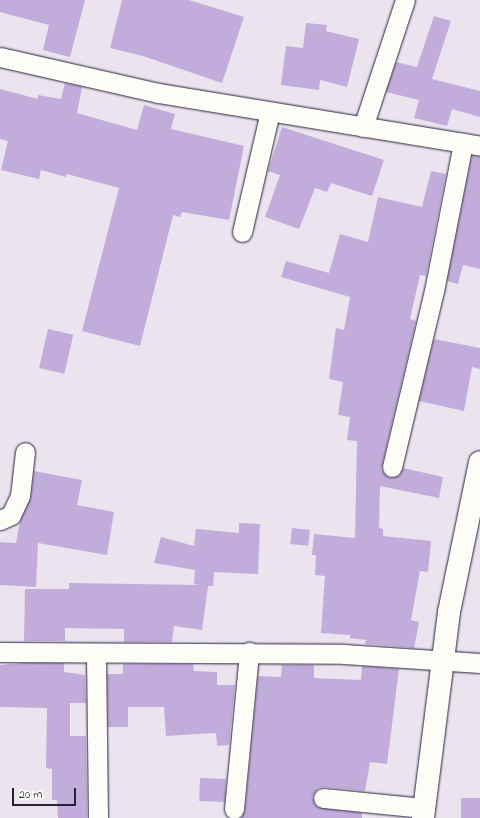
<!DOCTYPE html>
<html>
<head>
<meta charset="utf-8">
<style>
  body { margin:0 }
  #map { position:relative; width:480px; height:818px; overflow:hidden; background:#ebe4ef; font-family:"Indie Flower",sans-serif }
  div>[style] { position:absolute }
  .building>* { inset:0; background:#c2acdb; transform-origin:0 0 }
  .roads { filter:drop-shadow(0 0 1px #22223b) drop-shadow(0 0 1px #22223b) }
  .minor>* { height:19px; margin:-9.5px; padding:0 9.5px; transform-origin:9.5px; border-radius:9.5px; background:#fdfcf7 }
  .secondary>* { height:22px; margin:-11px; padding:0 11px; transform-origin:11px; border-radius:11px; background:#fdfcf7 }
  span { translate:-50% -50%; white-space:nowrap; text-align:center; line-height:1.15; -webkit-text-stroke:3.5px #fdfcf7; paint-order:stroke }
  .scale { position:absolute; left:12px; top:788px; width:64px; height:18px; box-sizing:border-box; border:2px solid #22223b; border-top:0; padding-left:5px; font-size:12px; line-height:14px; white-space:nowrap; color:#22223b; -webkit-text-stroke:3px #fdfcf7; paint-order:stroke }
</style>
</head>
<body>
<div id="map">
  <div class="building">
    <div style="clip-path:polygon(0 0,85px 0,70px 57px,43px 50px,49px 25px,0 12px)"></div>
    <div style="clip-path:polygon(122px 0,189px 0,244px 17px,222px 83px,143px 56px,110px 48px)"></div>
    <div style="clip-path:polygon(434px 16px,451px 21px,432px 79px,480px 91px,480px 117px,452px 109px,447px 126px,414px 118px,419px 100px,386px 92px,396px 62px,417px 67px)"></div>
    <div style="clip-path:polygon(306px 23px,327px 25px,326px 31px,359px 39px,347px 87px,320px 80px,319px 90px,281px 85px,286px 46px,303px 48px)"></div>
    <div style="clip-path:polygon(65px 83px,82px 87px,77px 113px,137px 130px,144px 105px,175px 114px,171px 129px,244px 146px,229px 220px,182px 212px,180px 217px,173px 215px,140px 346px,82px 331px,119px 188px,67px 174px,66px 177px,41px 170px,39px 179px,1px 170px,8px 141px,0 139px,0 89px,38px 99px,38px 95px,61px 99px)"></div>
    <div style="clip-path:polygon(282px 127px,384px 160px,372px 196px,331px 183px,327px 192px,315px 188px,299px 229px,265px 217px,280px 175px,268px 171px)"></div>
    <div style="clip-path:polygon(472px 156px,480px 157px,480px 269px,463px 265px,458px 284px,447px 281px)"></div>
    <div style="clip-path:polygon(431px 171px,446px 174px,426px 276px,420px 275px,410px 319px,416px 321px,381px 470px,390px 478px,400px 475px,403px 468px,443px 477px,439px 498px,380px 486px,379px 528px,383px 529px,383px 536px,431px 541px,428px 572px,420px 571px,411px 620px,419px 622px,414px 648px,365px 644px,366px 640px,350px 638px,350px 635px,321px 633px,325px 576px,315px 575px,316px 555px,312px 555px,314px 534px,355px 538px,357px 441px,347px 440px,350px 417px,338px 415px,343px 382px,329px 379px,336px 328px,344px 330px,350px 297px,281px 277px,286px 261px,329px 273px,340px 234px,368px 242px,378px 197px,422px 207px)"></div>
    <div style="left:48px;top:329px;width:26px;height:40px;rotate:13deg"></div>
    <div style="clip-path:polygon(434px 339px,480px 348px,480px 369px,472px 367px,464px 411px,419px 401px)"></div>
    <div style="clip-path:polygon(34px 471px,82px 480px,77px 505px,114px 512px,107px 555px,38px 543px,36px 587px,0 585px,0 542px,16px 543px,20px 521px,31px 497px)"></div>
    <div style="clip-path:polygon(239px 523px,260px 524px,258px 574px,214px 572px,213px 586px,208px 586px,202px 630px,174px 626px,172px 642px,124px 642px,124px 629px,65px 628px,65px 641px,24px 641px,25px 589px,69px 589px,69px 583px,200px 585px,194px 584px,195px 570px,154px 563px,161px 537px,194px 546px,196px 529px,239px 533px)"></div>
    <div style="left:292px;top:528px;width:18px;height:16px;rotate:6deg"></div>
    <div style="clip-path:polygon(24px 663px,64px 663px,64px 672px,85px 675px,86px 703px,70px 703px,70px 736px,86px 736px,87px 818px,58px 818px,57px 800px,52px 800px,52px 769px,46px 768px,47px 708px,0 707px,0 665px)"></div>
    <div style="clip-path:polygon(123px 664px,193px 664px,194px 671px,217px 672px,217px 685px,235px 685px,229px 745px,217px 746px,216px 733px,166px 736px,164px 707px,128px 707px,128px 727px,108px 727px,107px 674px,123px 674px)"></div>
    <div style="clip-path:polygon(282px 665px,314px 665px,314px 678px,361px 680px,362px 666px,399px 669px,387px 764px,370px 762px,365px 791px,324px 787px,318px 788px,312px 797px,317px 807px,362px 813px,362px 818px,240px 818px,245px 810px,258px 676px,281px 677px)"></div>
    <div style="left:200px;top:778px;width:26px;height:23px;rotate:2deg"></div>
    <div style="left:461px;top:798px;width:19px;height:20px"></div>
  </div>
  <div class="roads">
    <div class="minor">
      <div style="left:0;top:57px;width:162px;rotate:12.8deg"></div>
      <div style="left:158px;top:93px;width:326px;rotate:9.3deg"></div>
      <div style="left:363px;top:127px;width:134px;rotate:-71.7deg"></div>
      <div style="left:242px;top:232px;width:123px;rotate:-76.9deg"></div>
      <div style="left:392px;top:467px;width:181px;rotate:-76.6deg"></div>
      <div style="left:434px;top:291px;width:151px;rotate:-78.9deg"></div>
      <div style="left:0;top:520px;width:12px;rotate:-24deg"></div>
      <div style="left:11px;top:515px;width:21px;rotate:-65deg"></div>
      <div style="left:20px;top:496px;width:44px;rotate:-83.5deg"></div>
      <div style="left:0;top:652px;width:344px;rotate:0.3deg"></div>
      <div style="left:344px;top:654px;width:136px;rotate:3.8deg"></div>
      <div style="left:96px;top:655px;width:163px;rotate:89.3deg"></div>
      <div style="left:323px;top:798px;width:101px;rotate:5.7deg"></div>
      <div style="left:234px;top:809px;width:158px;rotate:-84.5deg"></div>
    </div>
    <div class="secondary">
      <div style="left:423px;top:818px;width:208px;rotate:-82.8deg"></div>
      <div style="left:449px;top:612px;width:153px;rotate:-78.3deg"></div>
    </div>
  </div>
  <div class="scale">20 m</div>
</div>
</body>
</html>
